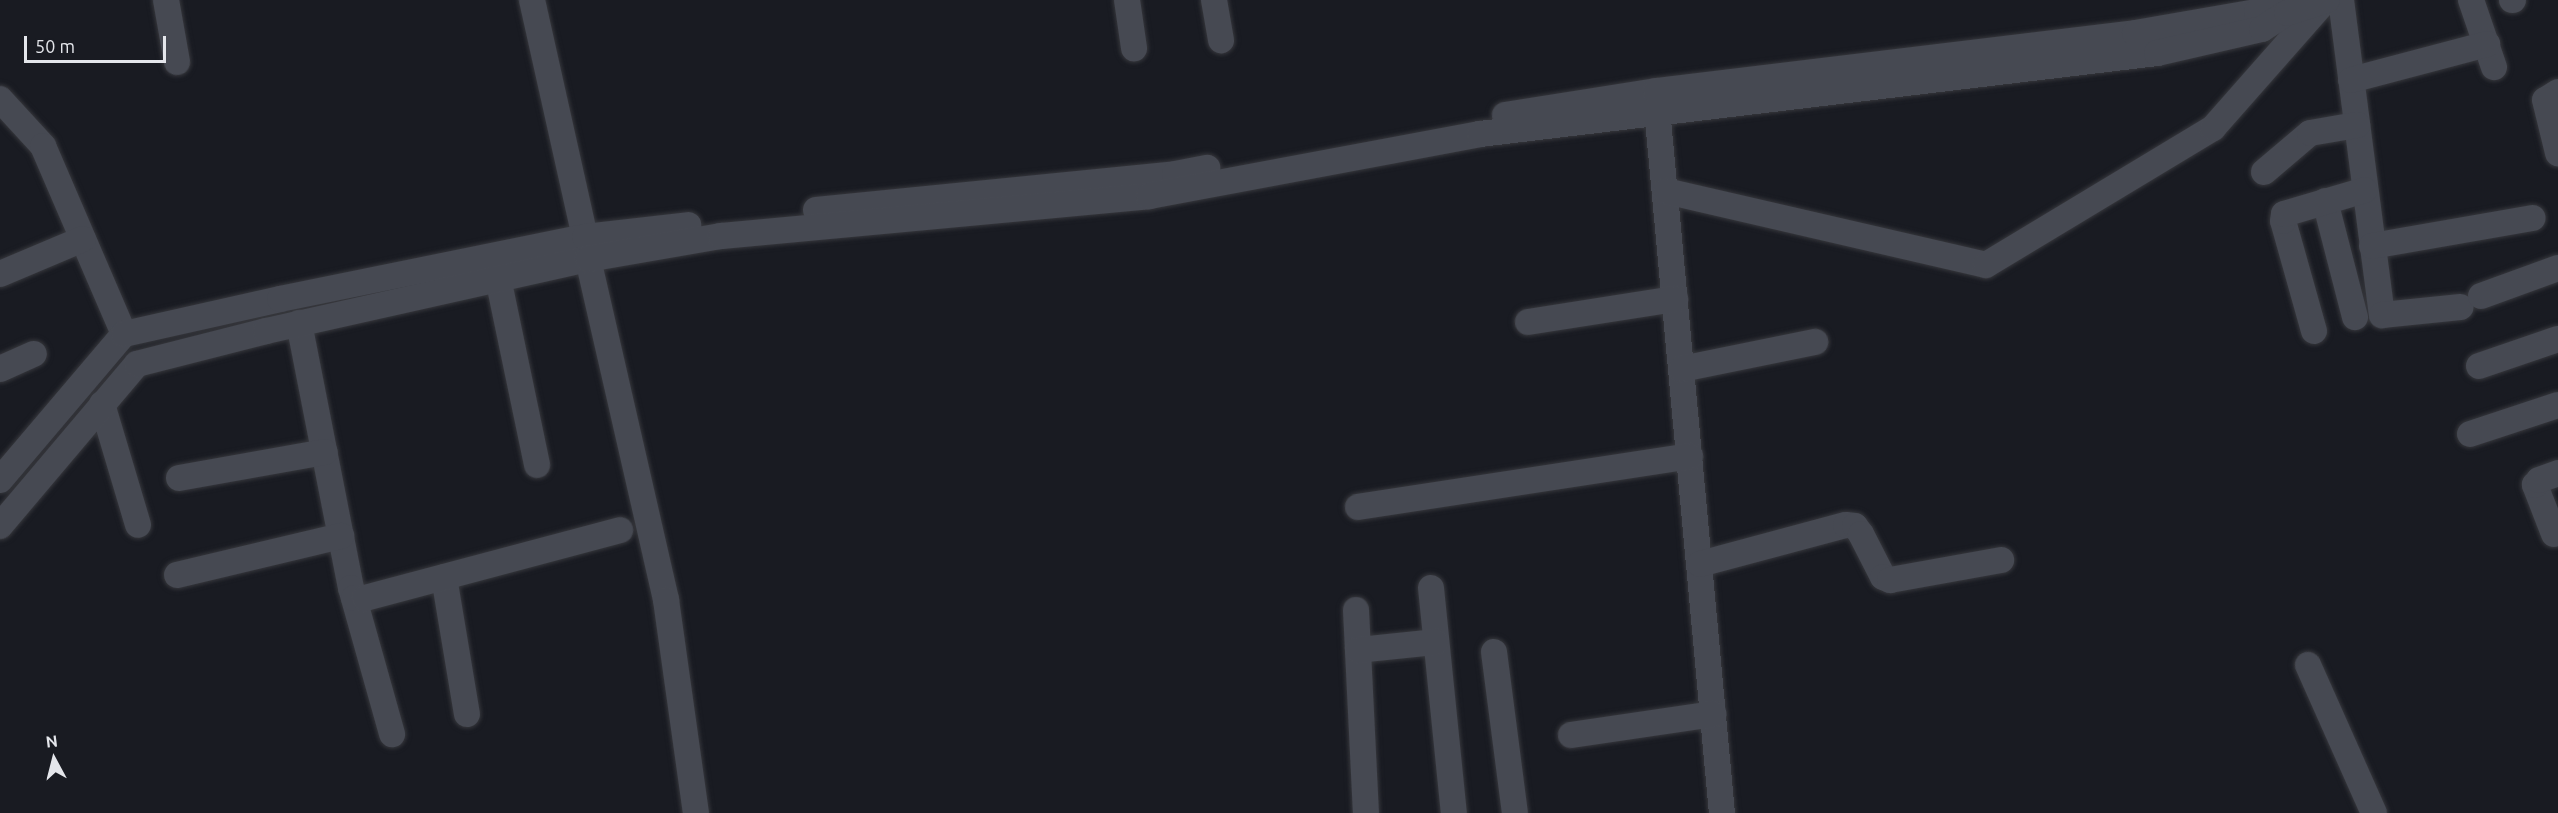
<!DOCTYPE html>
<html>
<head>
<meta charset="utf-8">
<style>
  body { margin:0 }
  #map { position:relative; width:2558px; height:813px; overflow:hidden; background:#191b22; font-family:Ubuntu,sans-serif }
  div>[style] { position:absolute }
  .roads { filter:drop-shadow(0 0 2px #36373c) drop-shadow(0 0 2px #36373c) }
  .minor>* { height:26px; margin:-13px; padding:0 13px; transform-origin:13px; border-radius:13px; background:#464952 }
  span { translate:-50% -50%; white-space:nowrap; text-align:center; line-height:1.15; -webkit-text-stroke:4.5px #191b22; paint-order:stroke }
  .north { position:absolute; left:24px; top:729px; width:60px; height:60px; -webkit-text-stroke:4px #191b22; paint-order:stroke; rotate:353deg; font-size:16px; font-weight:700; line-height:24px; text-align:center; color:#e4e6eb }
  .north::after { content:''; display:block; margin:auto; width:21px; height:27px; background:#e4e6eb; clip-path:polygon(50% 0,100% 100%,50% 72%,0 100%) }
  .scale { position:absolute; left:24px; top:36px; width:142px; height:27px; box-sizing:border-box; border:3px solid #e4e6eb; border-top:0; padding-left:8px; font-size:18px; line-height:21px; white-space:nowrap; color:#e4e6eb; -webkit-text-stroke:4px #191b22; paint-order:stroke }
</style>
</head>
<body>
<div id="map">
  <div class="roads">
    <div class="minor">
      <div style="left:166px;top:0;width:63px;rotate:79.9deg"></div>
      <div style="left:532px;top:0;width:243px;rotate:77.4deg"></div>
      <div style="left:1127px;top:0;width:49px;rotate:81.7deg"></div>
      <div style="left:1214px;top:0;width:41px;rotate:80.1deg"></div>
      <div style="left:2341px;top:0;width:318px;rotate:82.6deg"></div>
      <div style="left:2382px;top:315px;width:79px;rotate:-5.8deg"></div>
      <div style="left:2471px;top:0;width:71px;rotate:71.1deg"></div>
      <div style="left:2512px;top:0;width:1px"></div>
      <div style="left:2351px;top:80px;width:141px;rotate:-14.8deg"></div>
      <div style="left:2558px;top:92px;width:15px;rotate:148deg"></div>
      <div style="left:2545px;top:100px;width:55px;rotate:76.2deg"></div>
      <div style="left:1656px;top:98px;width:718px;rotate:84.73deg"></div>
      <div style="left:0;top:99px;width:64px;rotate:47.5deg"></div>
      <div style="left:43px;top:146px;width:205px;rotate:66.7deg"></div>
      <div style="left:1505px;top:115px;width:153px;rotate:-9deg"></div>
      <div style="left:1656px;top:91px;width:482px;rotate:-6.9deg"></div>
      <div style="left:2135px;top:33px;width:124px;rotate:-9.8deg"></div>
      <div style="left:2257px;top:12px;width:30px;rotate:2deg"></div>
      <div style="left:2264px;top:172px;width:60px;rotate:-40.3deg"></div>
      <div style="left:2310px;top:133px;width:48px;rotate:-9.7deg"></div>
      <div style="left:1666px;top:191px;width:328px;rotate:13deg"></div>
      <div style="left:1986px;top:265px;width:265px;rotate:-31.1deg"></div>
      <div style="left:2213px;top:128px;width:171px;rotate:-48.6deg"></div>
      <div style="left:2325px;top:201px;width:120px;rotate:75.5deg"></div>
      <div style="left:816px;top:210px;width:361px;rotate:-5.7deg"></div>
      <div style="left:1175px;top:174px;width:33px;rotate:-11deg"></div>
      <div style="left:2372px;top:246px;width:163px;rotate:-9.9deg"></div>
      <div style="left:588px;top:259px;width:350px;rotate:77.1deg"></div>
      <div style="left:666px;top:600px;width:215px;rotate:82deg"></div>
      <div style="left:0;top:274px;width:90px;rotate:-22.9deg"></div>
      <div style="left:498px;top:278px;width:191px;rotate:78.2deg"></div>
      <div style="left:2481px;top:296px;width:82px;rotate:-20deg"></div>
      <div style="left:1528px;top:322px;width:149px;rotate:-8.9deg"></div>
      <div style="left:299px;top:323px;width:270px;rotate:78.9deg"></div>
      <div style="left:351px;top:588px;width:152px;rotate:74.3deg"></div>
      <div style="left:2314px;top:331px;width:114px;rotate:-105.7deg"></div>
      <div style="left:2283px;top:221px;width:7px;rotate:-82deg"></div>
      <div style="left:2284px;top:214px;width:84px;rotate:-16.5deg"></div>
      <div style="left:2479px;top:366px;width:83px;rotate:-18.9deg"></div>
      <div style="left:0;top:369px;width:37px;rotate:-24deg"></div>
      <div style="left:1682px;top:369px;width:136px;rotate:-11.5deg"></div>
      <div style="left:102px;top:404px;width:126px;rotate:73.4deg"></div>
      <div style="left:2470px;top:434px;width:93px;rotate:-18.2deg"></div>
      <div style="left:179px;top:478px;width:148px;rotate:-10.1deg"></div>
      <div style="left:0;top:480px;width:192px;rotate:-49.7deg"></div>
      <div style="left:124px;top:334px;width:160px;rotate:-12.6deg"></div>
      <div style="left:280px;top:299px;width:311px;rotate:-11.5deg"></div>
      <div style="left:585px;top:237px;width:104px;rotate:-6.6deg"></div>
      <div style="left:1358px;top:507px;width:336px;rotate:-8.7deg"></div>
      <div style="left:0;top:526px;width:212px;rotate:-49.8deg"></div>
      <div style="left:137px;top:364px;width:133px;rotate:-14.3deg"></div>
      <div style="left:266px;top:331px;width:330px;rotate:-12.6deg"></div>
      <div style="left:588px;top:259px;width:135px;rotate:-9.8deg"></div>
      <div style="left:721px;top:236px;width:430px;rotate:-5.3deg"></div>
      <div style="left:1149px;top:196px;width:337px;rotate:-10.6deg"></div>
      <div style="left:1480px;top:134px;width:682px;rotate:-6.82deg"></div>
      <div style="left:2157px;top:53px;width:108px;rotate:-12.9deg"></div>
      <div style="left:2262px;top:29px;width:30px;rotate:-33deg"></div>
      <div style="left:2287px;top:13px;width:42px;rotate:-18deg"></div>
      <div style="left:2554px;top:534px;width:53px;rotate:-111.2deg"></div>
      <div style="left:2535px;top:485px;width:6px;rotate:-51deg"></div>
      <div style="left:2539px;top:480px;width:20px;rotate:-20deg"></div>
      <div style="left:1700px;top:564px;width:151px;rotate:-15deg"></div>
      <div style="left:1846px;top:525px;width:9px;rotate:6deg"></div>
      <div style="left:1855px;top:526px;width:10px;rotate:53deg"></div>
      <div style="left:1861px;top:534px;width:48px;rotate:62.9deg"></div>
      <div style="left:1883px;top:577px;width:8px;rotate:23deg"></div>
      <div style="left:1890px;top:580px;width:113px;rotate:-10.2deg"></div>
      <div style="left:177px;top:575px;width:169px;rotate:-13.4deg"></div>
      <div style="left:444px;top:577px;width:139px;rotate:80.5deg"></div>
      <div style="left:1431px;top:588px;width:226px;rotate:84.2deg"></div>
      <div style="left:354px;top:598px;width:11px"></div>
      <div style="left:365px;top:598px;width:264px;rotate:-14.9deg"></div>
      <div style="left:1356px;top:610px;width:203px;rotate:87.2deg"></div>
      <div style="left:1358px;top:650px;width:78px;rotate:-5.9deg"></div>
      <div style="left:1494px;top:652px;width:162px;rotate:82.6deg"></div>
      <div style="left:2308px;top:665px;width:162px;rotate:66deg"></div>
      <div style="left:1571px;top:735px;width:144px;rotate:-8.4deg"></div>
    </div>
  </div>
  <div class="north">N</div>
  <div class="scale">50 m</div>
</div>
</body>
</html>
